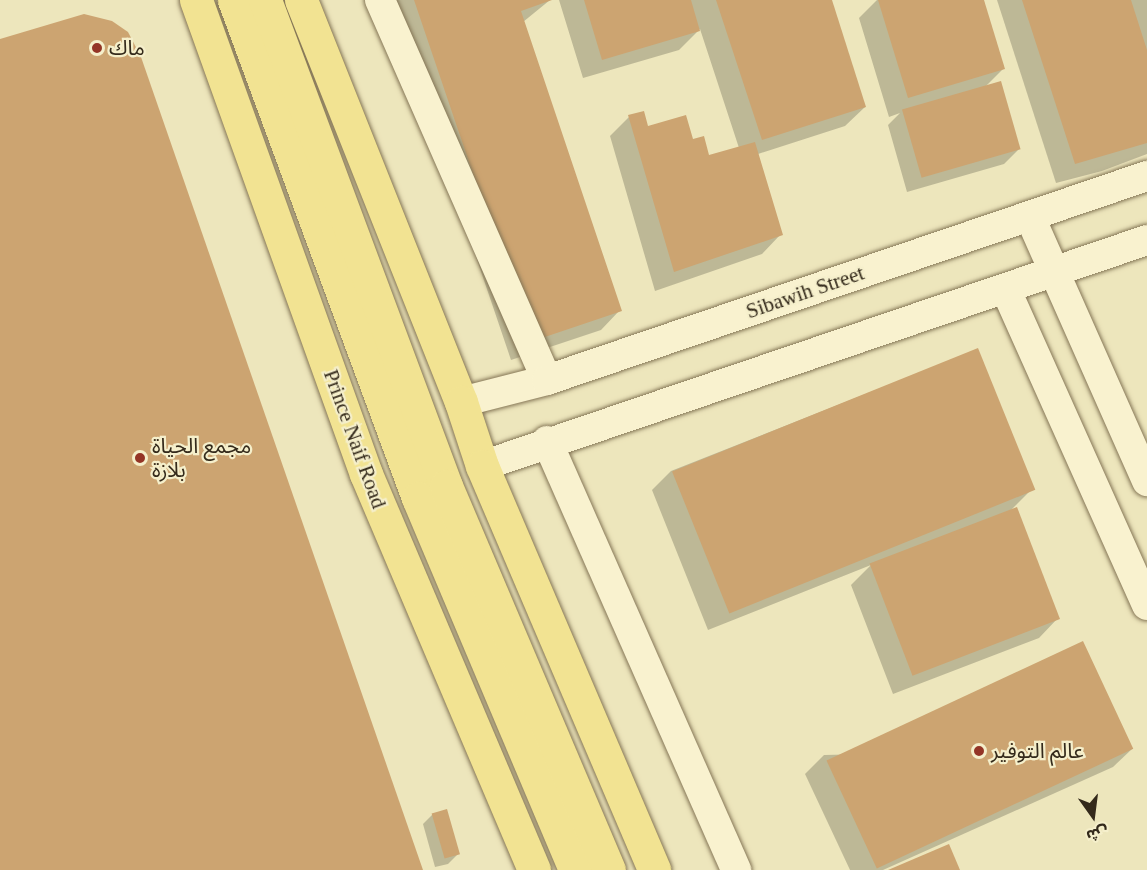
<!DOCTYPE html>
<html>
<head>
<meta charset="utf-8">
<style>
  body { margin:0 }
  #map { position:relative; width:1147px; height:870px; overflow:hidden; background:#ede6bc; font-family:"Times New Roman","Noto Sans Arabic",serif }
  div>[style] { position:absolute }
  .shadow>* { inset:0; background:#0003 }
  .building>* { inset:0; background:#cca471; transform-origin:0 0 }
  .roads { filter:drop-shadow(0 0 2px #857656) drop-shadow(0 0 2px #857656) }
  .minor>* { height:30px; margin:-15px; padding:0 15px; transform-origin:15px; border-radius:15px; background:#f9f2cf }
  .primary>* { height:33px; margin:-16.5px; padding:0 16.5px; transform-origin:16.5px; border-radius:16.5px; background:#f2e392 }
  .dots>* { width:16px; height:16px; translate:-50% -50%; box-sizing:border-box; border:3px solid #f5efcb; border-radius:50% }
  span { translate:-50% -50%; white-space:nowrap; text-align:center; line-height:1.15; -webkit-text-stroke:4.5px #f5efcb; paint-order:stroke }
  .poi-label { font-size:21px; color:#342a1b }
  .left { translate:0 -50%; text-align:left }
  .street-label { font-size:21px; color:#342a1b }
  .north { position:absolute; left:1063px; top:786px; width:60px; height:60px; -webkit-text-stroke:4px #f5efcb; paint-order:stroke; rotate:166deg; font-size:16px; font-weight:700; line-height:24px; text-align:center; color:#342a1b }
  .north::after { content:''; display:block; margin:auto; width:21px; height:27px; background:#342a1b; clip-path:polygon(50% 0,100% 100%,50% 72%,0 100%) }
</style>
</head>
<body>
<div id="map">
  <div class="shadow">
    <div style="clip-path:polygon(389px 0,550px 0,523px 22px,620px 310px,601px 330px,511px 360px)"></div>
    <div style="clip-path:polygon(559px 0,830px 0,865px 107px,845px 126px,758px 154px,781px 234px,762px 254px,655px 291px,610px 136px,629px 117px,647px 128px,692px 141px,708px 157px,739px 148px,700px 29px,679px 50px,583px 78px)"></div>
    <div style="clip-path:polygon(877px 0,983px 0,1004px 68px,985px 87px,1019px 149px,1004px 164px,907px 192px,888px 125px,900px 113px,889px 117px,859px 18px)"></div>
    <div style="clip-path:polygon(997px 0,1147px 0,1147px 154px,1102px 171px,1056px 183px)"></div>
    <div style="clip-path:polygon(84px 15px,421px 870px,0 870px,0 41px)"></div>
    <div style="clip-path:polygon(977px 350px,1032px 489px,1010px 511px,1058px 618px,1039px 638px,893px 694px,851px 585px,871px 565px,708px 630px,652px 490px,671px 471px)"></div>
    <div style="clip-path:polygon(1133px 748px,1113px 767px,883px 870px,850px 870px,805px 774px,824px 755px)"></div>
    <div style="clip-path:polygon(433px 814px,458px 854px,448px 864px,435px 867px,423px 824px)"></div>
  </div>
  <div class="building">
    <div style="clip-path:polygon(414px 0,552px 0,521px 11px,622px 311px,530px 342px)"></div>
    <div style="clip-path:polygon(584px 0,691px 0,700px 31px,602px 60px)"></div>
    <div style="clip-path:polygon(716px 0,832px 0,866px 107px,762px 140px)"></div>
    <div style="clip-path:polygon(878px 0,984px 0,1005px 69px,908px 98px)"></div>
    <div style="clip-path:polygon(1022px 0,1131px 0,1147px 50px,1147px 143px,1075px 164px)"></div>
    <div style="clip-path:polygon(84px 14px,112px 21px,128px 32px,141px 57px,423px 870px,0 870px,0 39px)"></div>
    <div style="left:1001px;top:81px;width:71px;height:103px;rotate:74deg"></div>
    <div style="clip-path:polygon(644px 111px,648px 126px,686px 115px,693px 139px,704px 136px,709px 155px,755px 142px,783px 235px,674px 272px,628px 115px)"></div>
    <div style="left:978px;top:348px;width:153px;height:330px;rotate:68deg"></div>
    <div style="left:1017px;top:507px;width:120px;height:158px;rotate:69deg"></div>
    <div style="left:1083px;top:641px;width:119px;height:283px;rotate:65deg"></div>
    <div style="left:447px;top:809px;width:47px;height:16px;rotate:74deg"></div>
    <div style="clip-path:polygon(949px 844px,960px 870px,888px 870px)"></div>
  </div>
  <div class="roads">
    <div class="minor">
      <div style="left:380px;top:0;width:415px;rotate:66.3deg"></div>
      <div style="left:1030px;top:217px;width:289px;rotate:66.1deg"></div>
      <div style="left:1006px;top:290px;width:345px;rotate:65.9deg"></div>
      <div style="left:461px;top:402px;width:89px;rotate:-14.3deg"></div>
      <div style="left:547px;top:380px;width:634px;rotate:-18.78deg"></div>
      <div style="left:547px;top:441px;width:469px;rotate:66.2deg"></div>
      <div style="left:482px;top:466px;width:702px;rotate:-18.77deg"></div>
    </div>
    <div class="primary">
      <div style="left:196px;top:0;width:504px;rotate:70.27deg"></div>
      <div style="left:366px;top:474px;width:430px;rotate:67deg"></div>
      <div style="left:234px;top:0;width:531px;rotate:69.72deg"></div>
      <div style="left:418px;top:498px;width:404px;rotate:67.1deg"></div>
      <div style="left:265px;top:0;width:519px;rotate:69.57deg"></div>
      <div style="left:446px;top:486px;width:417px;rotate:67deg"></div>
      <div style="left:301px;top:0;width:433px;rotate:68.3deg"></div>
      <div style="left:461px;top:402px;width:67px;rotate:71.8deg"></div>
      <div style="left:482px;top:466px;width:439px;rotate:66.9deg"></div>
    </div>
  </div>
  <div class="dots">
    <div style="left:97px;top:48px;background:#943526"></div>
    <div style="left:140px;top:458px;background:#943526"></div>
    <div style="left:979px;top:751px;background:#943526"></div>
  </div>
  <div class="poi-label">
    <span class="left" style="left:109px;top:48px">ماك</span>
    <span class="left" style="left:152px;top:458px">مجمع الحياة<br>بلازة</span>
    <span class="left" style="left:991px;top:751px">عالم التوفير</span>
  </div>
  <div class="street-label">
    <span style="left:805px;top:292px;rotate:-19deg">Sibawih Street</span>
    <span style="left:355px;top:439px;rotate:70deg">Prince Naif Road</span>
  </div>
  <div class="north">ش</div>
</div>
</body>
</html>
